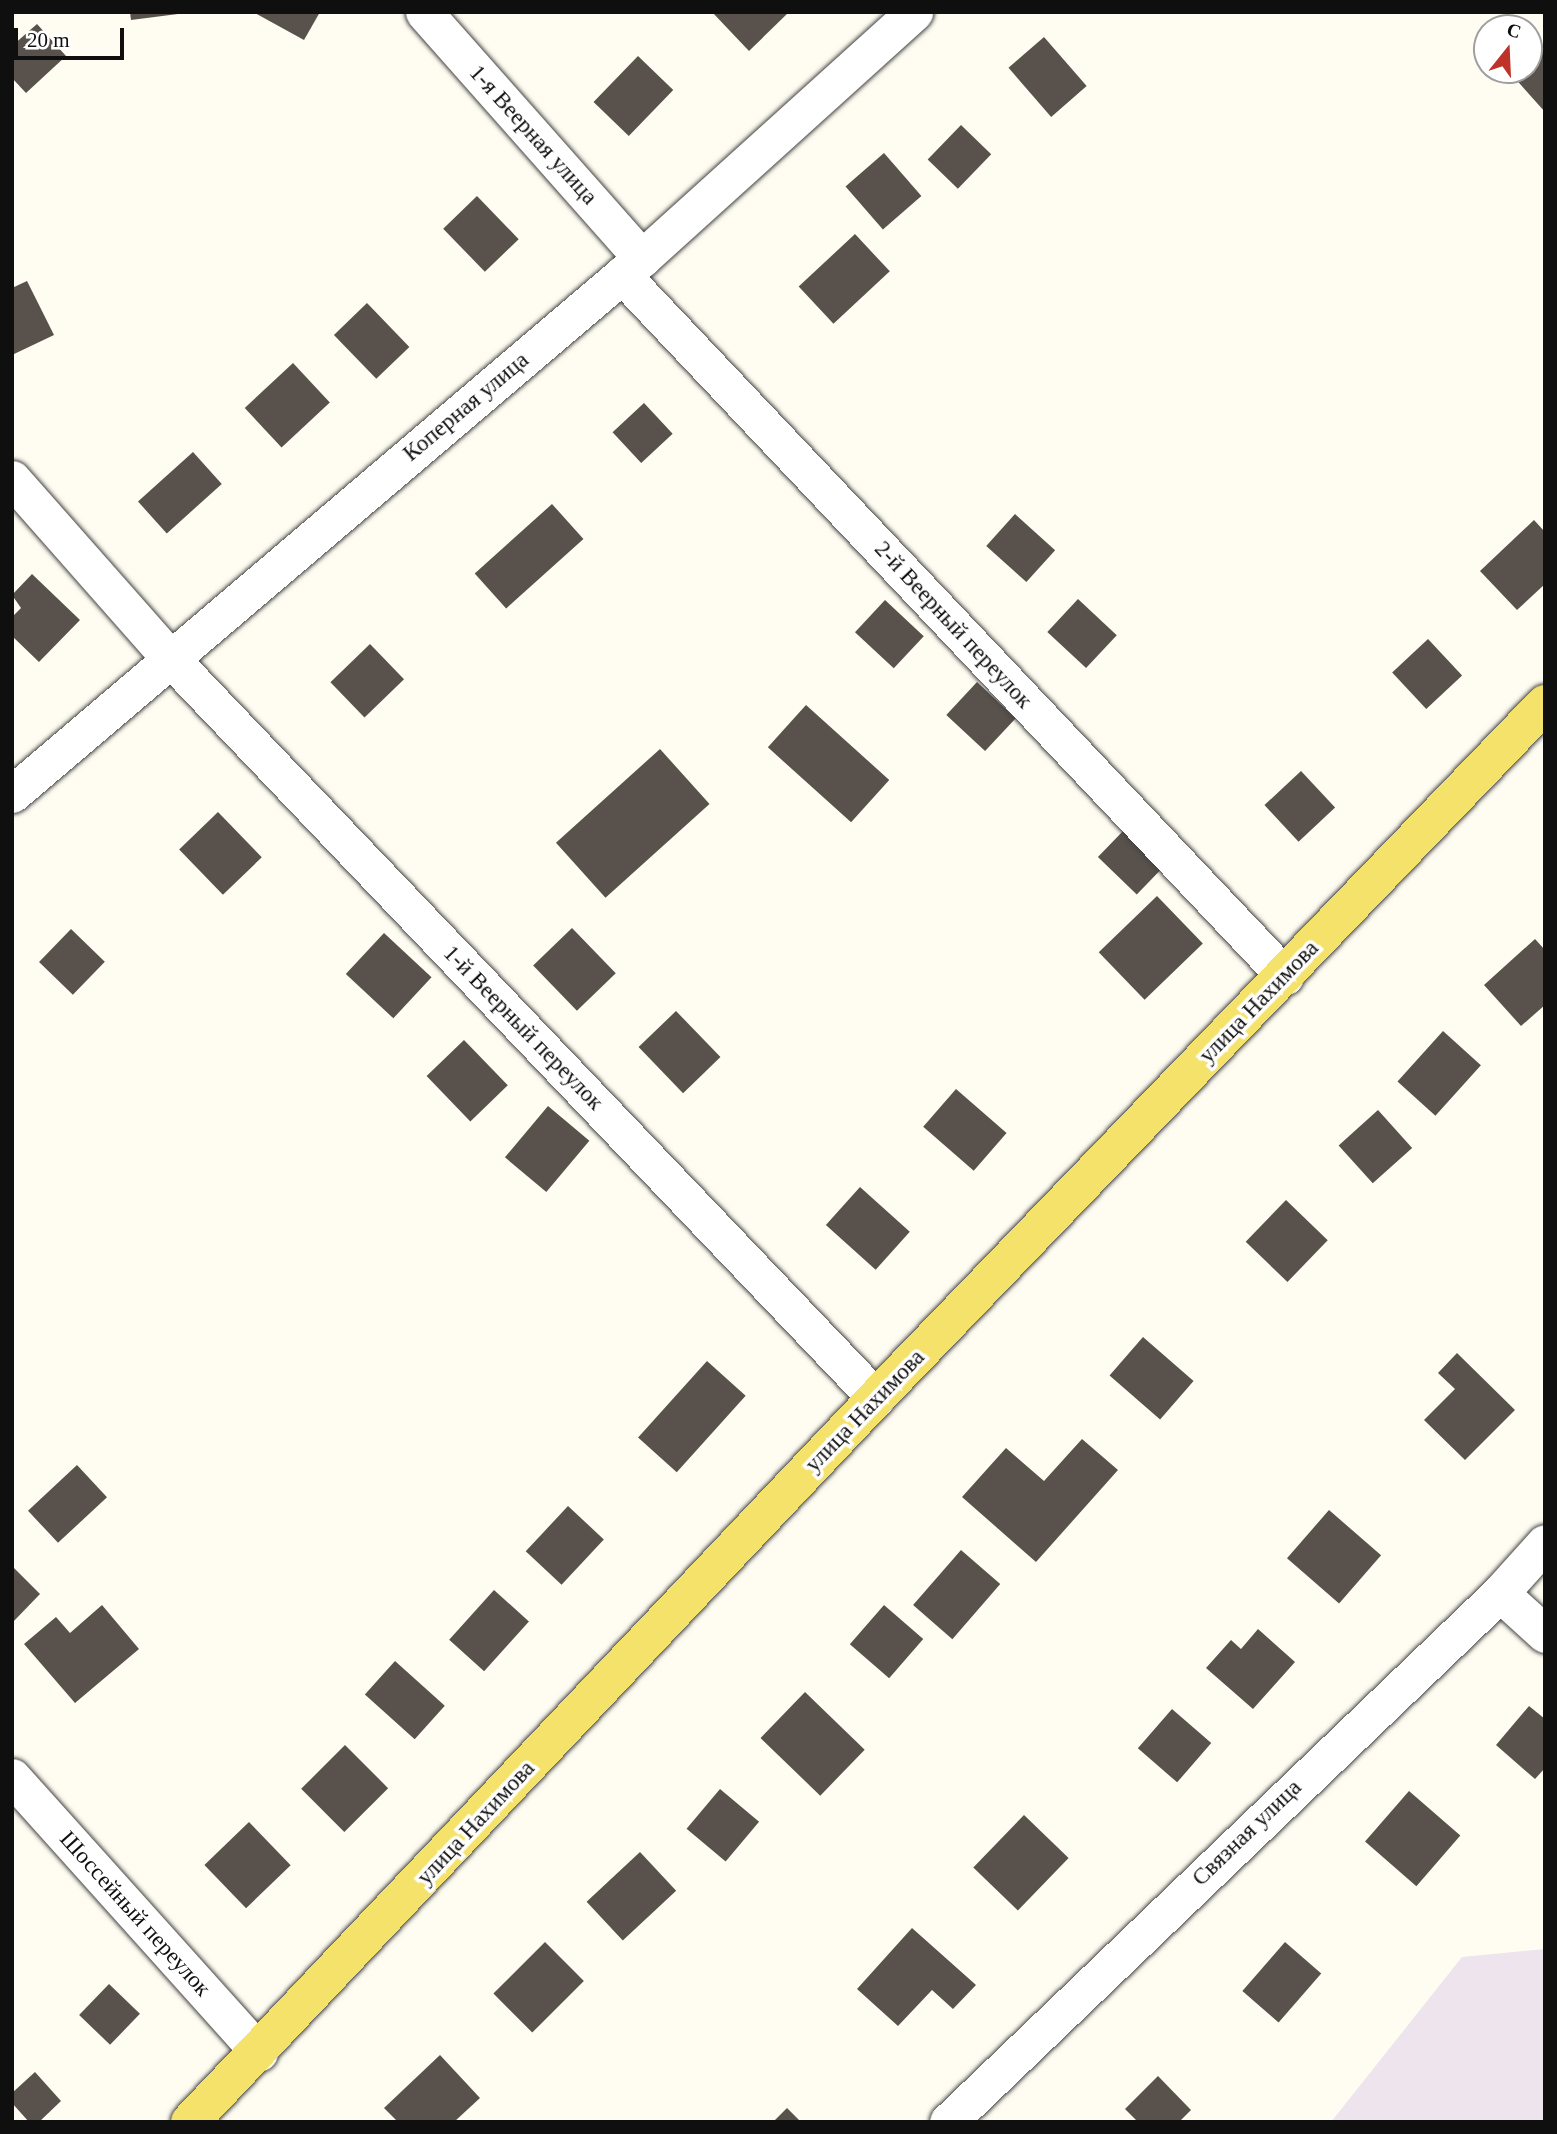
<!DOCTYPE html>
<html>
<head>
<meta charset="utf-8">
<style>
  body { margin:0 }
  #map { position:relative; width:1557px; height:2134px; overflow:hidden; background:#fffdf1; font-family:Georgia,serif }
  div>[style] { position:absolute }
  .industrial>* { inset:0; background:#ede4ed }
  .building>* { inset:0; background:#58514c; transform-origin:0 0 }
  .roads { filter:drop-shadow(0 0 2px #424242) drop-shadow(0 0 2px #424242) }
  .minor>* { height:37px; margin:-18.5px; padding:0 18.5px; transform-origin:18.5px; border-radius:18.5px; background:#fff }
  .major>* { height:38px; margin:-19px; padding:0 19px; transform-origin:19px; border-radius:19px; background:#f5e26b }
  span { translate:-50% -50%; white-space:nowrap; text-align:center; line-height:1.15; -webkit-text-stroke:7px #fff; paint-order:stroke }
  .street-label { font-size:23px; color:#0f0f0f }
  .frame { position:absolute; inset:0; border:14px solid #0f0f0f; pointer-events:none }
  .north { position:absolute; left:1473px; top:14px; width:70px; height:70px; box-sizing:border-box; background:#fff; border:2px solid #9f9f9f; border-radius:50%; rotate:18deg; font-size:19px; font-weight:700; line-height:28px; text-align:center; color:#0f0f0f }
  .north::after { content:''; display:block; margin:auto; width:24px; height:32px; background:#bd3229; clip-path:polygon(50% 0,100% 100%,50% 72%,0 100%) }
  .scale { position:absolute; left:14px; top:28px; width:110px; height:32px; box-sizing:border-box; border:4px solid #0f0f0f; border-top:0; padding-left:9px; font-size:21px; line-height:24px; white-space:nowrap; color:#0f0f0f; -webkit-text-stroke:5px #fff; paint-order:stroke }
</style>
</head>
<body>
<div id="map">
  <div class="industrial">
    <div style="clip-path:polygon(1545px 1949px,1545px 2122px,1331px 2122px,1462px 1957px)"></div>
  </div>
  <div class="building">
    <div style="clip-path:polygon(130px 12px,178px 12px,178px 14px,131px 20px)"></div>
    <div style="clip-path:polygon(253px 12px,320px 12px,304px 40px)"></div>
    <div style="clip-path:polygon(712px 12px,789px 12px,749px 51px)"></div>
    <div style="clip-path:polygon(37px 24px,66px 56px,26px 93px,12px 78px,12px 46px)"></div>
    <div style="left:1044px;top:37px;width:65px;height:47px;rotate:49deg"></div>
    <div style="clip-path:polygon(1545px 49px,1545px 112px,1513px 76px,1529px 70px,1529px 63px)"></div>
    <div style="left:638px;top:56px;width:49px;height:64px;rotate:44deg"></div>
    <div style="left:961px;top:125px;width:42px;height:48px;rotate:44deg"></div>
    <div style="left:884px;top:153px;width:57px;height:51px;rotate:49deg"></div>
    <div style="left:477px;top:196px;width:60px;height:47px;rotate:46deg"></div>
    <div style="left:855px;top:234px;width:51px;height:77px;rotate:47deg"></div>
    <div style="clip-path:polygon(27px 281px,54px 335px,12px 355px,12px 288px)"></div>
    <div style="left:367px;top:303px;width:61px;height:46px;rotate:46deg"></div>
    <div style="left:293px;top:363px;width:54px;height:66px;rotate:47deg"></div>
    <div style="left:644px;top:403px;width:42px;height:43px;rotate:47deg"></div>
    <div style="left:193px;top:452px;width:43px;height:74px;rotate:48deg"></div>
    <div style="left:552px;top:504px;width:47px;height:104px;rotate:48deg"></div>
    <div style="left:1015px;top:514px;width:54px;height:43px;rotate:42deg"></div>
    <div style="clip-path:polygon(1534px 520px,1545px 532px,1545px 584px,1517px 610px,1480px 571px)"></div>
    <div style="clip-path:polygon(32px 574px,80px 620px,39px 662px,12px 636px,12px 617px,21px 608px,12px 595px)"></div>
    <div style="left:1078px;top:599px;width:53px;height:45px;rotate:43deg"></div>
    <div style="left:885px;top:600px;width:53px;height:44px;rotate:43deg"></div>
    <div style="left:1428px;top:639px;width:50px;height:49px;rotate:47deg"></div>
    <div style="left:370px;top:644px;width:49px;height:55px;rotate:46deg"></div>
    <div style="left:977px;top:682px;width:53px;height:45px;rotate:43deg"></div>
    <div style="left:806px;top:705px;width:112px;height:57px;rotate:42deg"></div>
    <div style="left:660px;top:749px;width:74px;height:140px;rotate:48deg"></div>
    <div style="left:1301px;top:771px;width:50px;height:50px;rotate:47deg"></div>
    <div style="left:218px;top:812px;width:63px;height:54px;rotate:46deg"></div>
    <div style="left:1125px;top:829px;width:54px;height:39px;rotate:44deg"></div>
    <div style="left:1157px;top:896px;width:66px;height:81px;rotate:46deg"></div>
    <div style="left:572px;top:928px;width:63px;height:54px;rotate:46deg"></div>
    <div style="left:71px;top:929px;width:47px;height:46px;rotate:44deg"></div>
    <div style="left:384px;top:933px;width:65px;height:56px;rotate:43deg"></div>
    <div style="clip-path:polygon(1535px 939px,1545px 950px,1545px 1005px,1521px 1026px,1484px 985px)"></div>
    <div style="left:676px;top:1011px;width:64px;height:52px;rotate:46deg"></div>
    <div style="left:1443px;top:1031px;width:51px;height:68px;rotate:42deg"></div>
    <div style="left:464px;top:1040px;width:63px;height:52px;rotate:46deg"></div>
    <div style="left:956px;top:1089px;width:67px;height:50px;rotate:41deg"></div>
    <div style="left:548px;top:1106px;width:54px;height:67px;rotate:40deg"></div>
    <div style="left:1378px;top:1110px;width:51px;height:53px;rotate:48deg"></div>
    <div style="left:860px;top:1187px;width:67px;height:51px;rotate:42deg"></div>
    <div style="left:1286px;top:1200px;width:58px;height:58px;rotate:44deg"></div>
    <div style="left:1143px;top:1337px;width:67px;height:51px;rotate:41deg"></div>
    <div style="clip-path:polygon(1457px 1353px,1515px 1410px,1465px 1460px,1424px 1420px,1455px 1389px,1438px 1373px)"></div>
    <div style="left:707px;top:1361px;width:52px;height:103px;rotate:42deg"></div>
    <div style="clip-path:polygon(1082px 1439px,1118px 1470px,1036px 1562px,962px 1497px,1006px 1448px,1044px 1481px)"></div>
    <div style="left:77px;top:1465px;width:44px;height:67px;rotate:47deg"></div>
    <div style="left:568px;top:1506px;width:49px;height:62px;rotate:43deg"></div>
    <div style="left:1329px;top:1510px;width:69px;height:64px;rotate:41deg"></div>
    <div style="left:961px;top:1550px;width:52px;height:73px;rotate:41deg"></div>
    <div style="clip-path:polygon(12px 1566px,40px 1594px,12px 1623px)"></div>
    <div style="left:494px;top:1590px;width:47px;height:67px;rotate:42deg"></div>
    <div style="clip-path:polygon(102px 1605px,139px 1649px,75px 1703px,24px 1644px,56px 1617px,70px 1633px)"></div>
    <div style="left:884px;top:1605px;width:52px;height:52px;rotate:41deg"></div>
    <div style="clip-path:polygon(1258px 1629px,1295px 1662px,1253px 1709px,1206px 1668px,1231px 1640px,1241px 1649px)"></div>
    <div style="left:395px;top:1661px;width:67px;height:45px;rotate:42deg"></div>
    <div style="left:805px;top:1692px;width:83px;height:64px;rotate:44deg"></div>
    <div style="clip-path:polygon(1529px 1706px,1545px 1719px,1545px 1768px,1535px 1779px,1496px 1745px)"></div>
    <div style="left:1172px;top:1709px;width:52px;height:52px;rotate:41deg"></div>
    <div style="left:345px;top:1745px;width:61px;height:62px;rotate:45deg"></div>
    <div style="left:720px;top:1789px;width:51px;height:52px;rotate:40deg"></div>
    <div style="left:1409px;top:1791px;width:68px;height:67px;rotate:41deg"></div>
    <div style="left:1024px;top:1815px;width:62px;height:73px;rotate:44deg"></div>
    <div style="left:249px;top:1822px;width:60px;height:62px;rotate:46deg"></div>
    <div style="left:640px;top:1852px;width:53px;height:73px;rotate:47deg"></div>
    <div style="clip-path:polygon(912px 1928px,976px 1985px,953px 2009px,932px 1990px,898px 2026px,857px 1989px)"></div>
    <div style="left:545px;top:1942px;width:55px;height:73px;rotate:45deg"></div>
    <div style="left:1285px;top:1942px;width:48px;height:65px;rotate:41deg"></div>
    <div style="left:109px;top:1984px;width:43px;height:43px;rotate:44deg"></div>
    <div style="clip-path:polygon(440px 2055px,480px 2098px,454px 2122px,398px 2122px,384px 2108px)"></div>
    <div style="clip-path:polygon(35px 2072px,61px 2101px,39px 2122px,29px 2122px,12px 2103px,12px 2093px)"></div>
    <div style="clip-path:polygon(1158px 2076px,1191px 2110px,1179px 2122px,1138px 2122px,1125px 2109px)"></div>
    <div style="clip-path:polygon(787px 2108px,801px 2122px,773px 2122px)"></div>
  </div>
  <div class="roads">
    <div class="minor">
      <div style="left:424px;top:12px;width:329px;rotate:48.5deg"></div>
      <div style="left:622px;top:275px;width:965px;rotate:46.6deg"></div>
      <div style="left:12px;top:479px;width:239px;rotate:48.6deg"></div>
      <div style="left:170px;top:658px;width:1023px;rotate:46.35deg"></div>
      <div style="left:12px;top:794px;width:827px;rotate:-40.39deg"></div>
      <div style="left:642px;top:258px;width:367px;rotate:-42.1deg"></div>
      <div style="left:1500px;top:1593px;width:61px;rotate:42.3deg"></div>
      <div style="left:12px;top:1777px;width:370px;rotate:48.1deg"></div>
      <div style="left:948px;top:2122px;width:765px;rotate:-43.78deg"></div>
      <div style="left:1500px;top:1593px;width:67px;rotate:-48deg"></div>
    </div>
    <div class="major">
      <div style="left:190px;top:2122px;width:997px;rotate:-46.54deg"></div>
      <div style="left:876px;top:1398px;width:964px;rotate:-46.05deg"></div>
    </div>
  </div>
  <div class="street-label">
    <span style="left:533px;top:135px;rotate:48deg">1-я Веерная улица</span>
    <span style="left:466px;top:407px;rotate:-40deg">Коперная улица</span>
    <span style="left:953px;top:625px;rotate:47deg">2-й Веерный переулок</span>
    <span style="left:1259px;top:1002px;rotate:-46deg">улица Нахимова</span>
    <span style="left:523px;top:1028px;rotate:46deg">1-й Веерный переулок</span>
    <span style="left:865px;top:1411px;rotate:-46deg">улица Нахимова</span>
    <span style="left:476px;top:1823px;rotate:-47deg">улица Нахимова</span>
    <span style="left:1247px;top:1833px;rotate:-44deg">Связная улица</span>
    <span style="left:135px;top:1914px;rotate:48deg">Шоссейный переулок</span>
  </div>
  <div class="frame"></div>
  <div class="north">С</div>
  <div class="scale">20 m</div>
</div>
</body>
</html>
